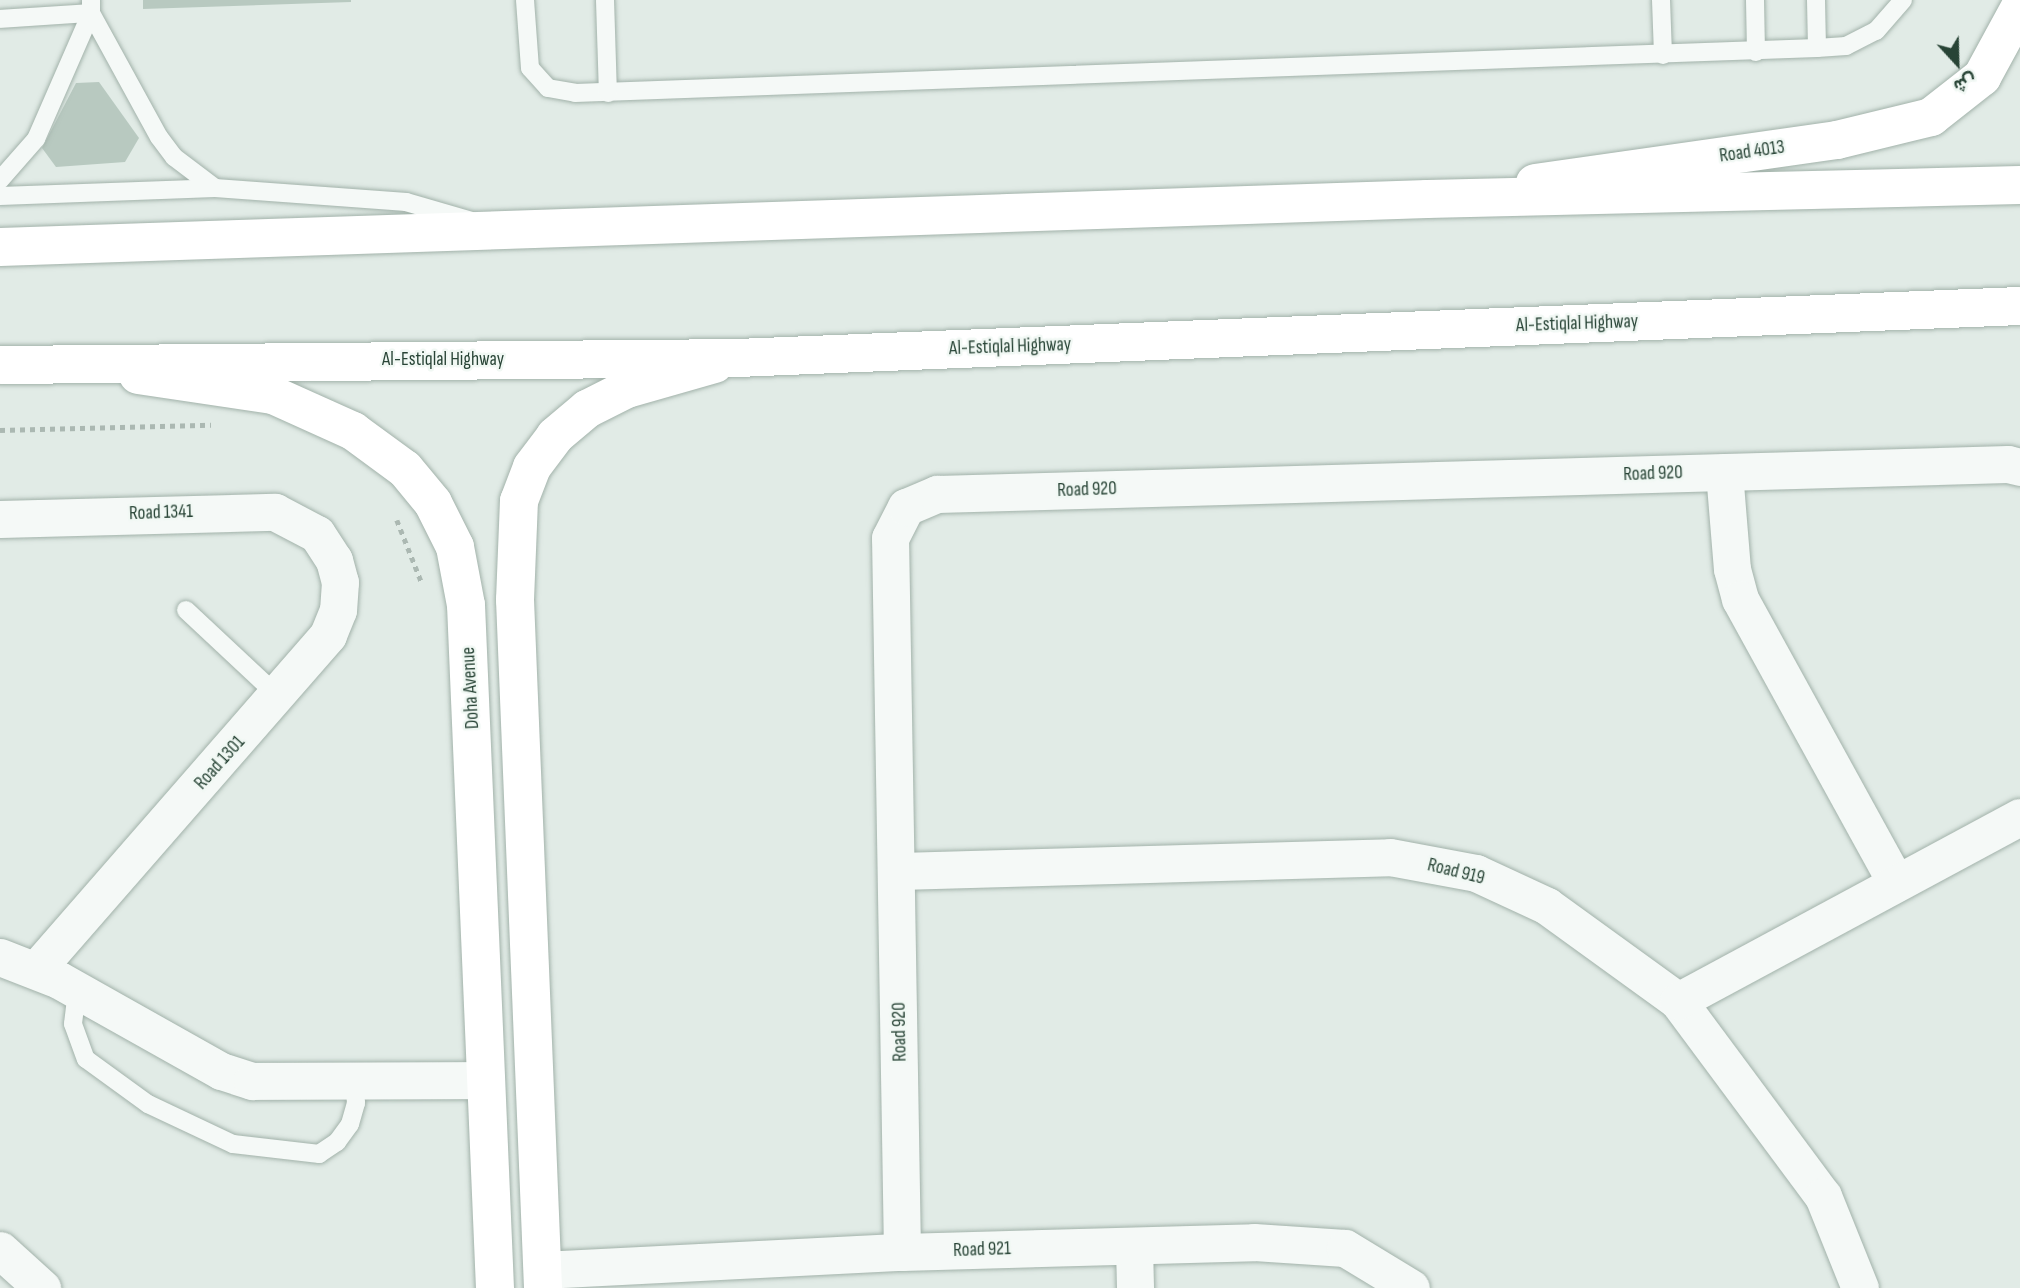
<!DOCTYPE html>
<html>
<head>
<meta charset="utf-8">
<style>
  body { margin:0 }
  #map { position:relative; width:2020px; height:1288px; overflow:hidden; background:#e1ebe6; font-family:"Sofia Sans Condensed",Vazirmatn,sans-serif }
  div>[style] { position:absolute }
  .building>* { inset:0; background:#b8c9c0 }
  .path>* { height:4.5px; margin-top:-2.25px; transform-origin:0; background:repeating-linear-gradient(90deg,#abb8b2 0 5px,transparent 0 10px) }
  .roads { filter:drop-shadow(0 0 2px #a2b2aa) drop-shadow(0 0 2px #a2b2aa) }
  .lane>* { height:18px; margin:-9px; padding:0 9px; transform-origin:9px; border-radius:9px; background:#f5f9f7 }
  .street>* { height:37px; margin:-18.5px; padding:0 18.5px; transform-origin:18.5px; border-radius:18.5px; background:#f5f9f7 }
  .secondary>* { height:38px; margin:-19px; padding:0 19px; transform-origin:19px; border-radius:19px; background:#fff }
  .primary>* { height:38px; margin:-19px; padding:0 19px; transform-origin:19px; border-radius:19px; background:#fff }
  span { translate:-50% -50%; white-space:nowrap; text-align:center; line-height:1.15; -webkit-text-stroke:5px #f1f8f4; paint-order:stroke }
  .street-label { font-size:19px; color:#284436 }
  .north { position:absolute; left:1922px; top:28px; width:70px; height:70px; -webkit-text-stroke:5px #f1f8f4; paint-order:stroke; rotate:158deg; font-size:19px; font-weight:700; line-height:28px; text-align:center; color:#284436 }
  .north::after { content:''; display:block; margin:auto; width:24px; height:32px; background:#284436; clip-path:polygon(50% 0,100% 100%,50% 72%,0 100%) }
</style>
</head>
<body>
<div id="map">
  <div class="building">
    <div style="clip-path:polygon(143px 0,351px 0,351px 2px,143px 9px)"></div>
    <div style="clip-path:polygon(99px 82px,139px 138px,125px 162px,56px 167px,42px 148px,76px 83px)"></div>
  </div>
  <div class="path">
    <div style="left:0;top:430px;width:211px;rotate:-1.4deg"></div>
    <div style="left:397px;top:520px;width:68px;rotate:68.4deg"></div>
  </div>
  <div class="roads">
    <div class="lane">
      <div style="left:525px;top:0;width:68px;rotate:85.8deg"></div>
      <div style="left:530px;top:68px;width:27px;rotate:48deg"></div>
      <div style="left:548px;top:88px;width:27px;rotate:10deg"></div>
      <div style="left:575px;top:93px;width:1243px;rotate:-2.08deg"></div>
      <div style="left:1817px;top:48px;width:29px;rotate:-4deg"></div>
      <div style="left:1846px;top:46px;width:34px;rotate:-27deg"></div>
      <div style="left:1876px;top:31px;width:41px;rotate:-48.9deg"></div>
      <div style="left:605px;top:0;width:93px;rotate:88.2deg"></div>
      <div style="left:1661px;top:0;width:55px;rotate:87.9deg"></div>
      <div style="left:1755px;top:0;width:52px;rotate:88.9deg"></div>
      <div style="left:1816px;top:0;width:48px;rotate:88.8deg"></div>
      <div style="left:91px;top:13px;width:141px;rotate:61.3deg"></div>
      <div style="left:159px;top:137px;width:25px;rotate:53deg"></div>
      <div style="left:174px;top:157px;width:51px;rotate:37.1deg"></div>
      <div style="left:0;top:19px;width:91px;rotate:-3.8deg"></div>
      <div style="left:0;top:180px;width:55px;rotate:-48.7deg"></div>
      <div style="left:36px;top:139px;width:137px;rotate:-66.4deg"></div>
      <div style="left:91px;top:13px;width:13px;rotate:-90deg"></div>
      <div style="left:0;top:196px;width:215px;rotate:-2.1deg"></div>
      <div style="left:215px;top:188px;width:192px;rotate:4.2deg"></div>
      <div style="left:406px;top:202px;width:69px;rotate:16.1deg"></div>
      <div style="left:186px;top:610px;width:127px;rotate:43.1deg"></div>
      <div style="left:77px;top:991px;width:33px;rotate:97deg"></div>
      <div style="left:73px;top:1024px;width:37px;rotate:70deg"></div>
      <div style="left:86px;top:1059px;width:77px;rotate:36deg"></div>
      <div style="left:148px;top:1104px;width:94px;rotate:25.2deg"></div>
      <div style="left:233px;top:1144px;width:87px;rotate:6.6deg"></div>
      <div style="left:319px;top:1154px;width:22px;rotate:-34deg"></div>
      <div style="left:337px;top:1142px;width:22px;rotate:-54deg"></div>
      <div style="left:350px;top:1124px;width:22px;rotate:-74deg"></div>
      <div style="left:356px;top:1103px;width:22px;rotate:-95deg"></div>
    </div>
    <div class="street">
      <div style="left:1724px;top:472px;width:97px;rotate:85.3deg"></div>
      <div style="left:1732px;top:569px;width:31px;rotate:75deg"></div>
      <div style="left:1740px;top:599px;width:322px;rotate:61.2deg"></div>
      <div style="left:0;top:519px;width:275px;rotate:-1.5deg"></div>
      <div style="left:275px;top:512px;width:47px;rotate:27.6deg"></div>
      <div style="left:317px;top:534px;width:31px;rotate:57deg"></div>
      <div style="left:334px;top:560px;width:23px;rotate:75deg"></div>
      <div style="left:340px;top:582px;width:28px;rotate:94deg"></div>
      <div style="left:338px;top:610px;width:27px;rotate:112deg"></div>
      <div style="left:328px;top:635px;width:443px;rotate:131.1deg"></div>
      <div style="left:899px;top:871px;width:491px;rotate:-1.6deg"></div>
      <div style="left:1390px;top:857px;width:87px;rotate:10.5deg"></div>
      <div style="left:1476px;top:873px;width:78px;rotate:24.9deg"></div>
      <div style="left:1547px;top:906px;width:162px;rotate:35.9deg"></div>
      <div style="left:1678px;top:1001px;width:243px;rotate:53.4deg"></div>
      <div style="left:1823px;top:1196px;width:99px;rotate:68.1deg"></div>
      <div style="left:0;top:957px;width:63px;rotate:21.3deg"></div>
      <div style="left:59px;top:980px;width:186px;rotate:29.3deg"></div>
      <div style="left:221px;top:1071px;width:33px;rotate:18deg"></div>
      <div style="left:252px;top:1081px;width:234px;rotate:-0.2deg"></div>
      <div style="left:1678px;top:1001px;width:388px;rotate:-28.3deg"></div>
      <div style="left:1134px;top:1246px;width:42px;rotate:88.6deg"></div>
      <div style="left:0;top:1250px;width:57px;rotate:42.1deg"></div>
      <div style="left:902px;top:1252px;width:714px;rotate:-90.96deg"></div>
      <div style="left:890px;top:538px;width:35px;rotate:-63deg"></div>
      <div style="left:906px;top:507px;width:34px;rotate:-23deg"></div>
      <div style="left:937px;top:494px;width:1071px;rotate:-1.6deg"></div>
      <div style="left:2008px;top:464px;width:12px;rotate:14deg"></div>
      <div style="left:542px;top:1270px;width:360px;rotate:-2.9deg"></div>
      <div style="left:902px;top:1252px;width:352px;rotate:-1.6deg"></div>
      <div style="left:1254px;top:1242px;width:91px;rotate:3.8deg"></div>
      <div style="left:1345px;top:1248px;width:77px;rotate:31.2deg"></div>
    </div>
    <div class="secondary">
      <div style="left:1535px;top:183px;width:305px;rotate:-8.1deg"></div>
      <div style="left:1837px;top:140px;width:97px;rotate:-13.7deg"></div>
      <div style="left:1931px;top:117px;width:65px;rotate:-38.1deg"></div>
      <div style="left:1982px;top:77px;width:80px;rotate:-61.5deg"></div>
      <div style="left:138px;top:375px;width:136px;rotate:8.4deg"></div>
      <div style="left:273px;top:395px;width:88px;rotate:24.2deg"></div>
      <div style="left:353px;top:431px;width:64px;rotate:36.2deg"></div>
      <div style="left:405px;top:469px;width:44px;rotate:50.5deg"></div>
      <div style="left:433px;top:503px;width:49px;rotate:63.4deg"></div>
      <div style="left:455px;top:547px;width:59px;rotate:79.3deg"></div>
      <div style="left:466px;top:605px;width:684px;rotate:87.57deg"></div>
      <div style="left:543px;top:1288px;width:689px;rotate:-92.33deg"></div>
      <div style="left:515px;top:600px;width:99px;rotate:-87.7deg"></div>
      <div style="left:519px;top:501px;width:36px;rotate:-69deg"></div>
      <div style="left:532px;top:467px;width:39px;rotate:-53deg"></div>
      <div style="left:555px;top:436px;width:42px;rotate:-40.2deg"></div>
      <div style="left:587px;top:409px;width:45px;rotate:-26.6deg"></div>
      <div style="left:627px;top:389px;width:91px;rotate:-15.9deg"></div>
    </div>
    <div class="primary">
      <div style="left:0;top:247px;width:1428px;rotate:-1.93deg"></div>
      <div style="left:1427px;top:199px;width:593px;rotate:-1.35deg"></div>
      <div style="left:0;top:365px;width:737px;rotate:-0.54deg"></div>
      <div style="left:737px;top:358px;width:1284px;rotate:-2.32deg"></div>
    </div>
  </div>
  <div class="street-label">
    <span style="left:1752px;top:152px;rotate:-8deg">Road 4013</span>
    <span style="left:1577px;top:324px;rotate:-2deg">Al-Estiqlal Highway</span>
    <span style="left:1010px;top:347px;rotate:-2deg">Al-Estiqlal Highway</span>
    <span style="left:443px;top:360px">Al-Estiqlal Highway</span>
    <span style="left:1653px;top:474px;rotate:-2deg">Road 920</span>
    <span style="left:1087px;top:490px;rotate:-2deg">Road 920</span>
    <span style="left:161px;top:513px;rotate:-2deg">Road 1341</span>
    <span style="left:471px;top:688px;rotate:-93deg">Doha Avenue</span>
    <span style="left:220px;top:763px;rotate:-48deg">Road 1301</span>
    <span style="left:1456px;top:872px;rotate:14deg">Road 919</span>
    <span style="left:900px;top:1032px;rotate:-91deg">Road 920</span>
    <span style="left:982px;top:1250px;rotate:-2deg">Road 921</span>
  </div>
  <div class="north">ش</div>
</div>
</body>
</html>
